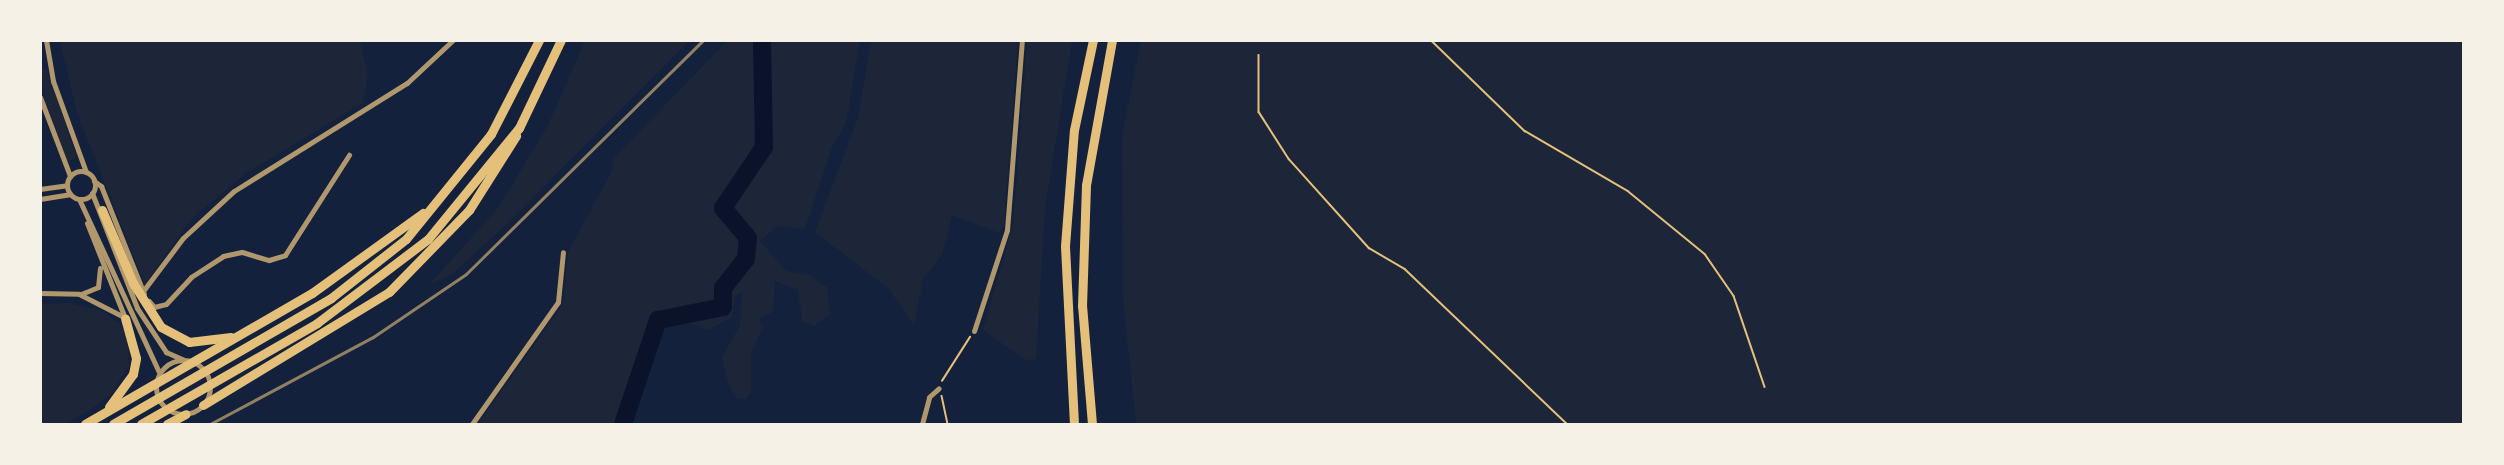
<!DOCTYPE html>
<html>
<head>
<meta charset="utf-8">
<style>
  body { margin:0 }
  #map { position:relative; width:2504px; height:465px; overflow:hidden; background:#14213d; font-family:"Space Grotesk",sans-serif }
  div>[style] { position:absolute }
  .green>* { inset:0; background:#1d2539 }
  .river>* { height:18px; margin:-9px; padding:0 9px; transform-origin:9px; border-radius:9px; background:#0b132b }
  .path>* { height:1.5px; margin:-0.75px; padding:0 0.75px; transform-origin:0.75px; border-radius:0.75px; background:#e5c07b }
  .minor>* { height:5px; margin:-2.5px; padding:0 2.5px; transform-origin:2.5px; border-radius:2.5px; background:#b1986c }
  .minor>.ring { margin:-2.5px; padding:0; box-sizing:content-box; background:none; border:5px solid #b1986c; border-radius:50% }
  .trunk>* { height:9px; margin:-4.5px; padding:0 4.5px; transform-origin:4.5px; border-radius:4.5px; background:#e5c07b }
  .motorway>* { height:9px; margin:-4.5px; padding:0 4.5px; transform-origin:4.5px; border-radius:4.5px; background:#e5c07b }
  .rail>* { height:3px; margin:-1.5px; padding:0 1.5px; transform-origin:1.5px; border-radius:1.5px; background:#918062 }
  span { translate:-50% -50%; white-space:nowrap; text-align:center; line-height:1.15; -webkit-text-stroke:4.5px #f6f1e7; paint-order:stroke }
  .frame { position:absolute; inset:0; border:42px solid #f6f1e7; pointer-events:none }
</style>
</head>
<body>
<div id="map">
  <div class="green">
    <div style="clip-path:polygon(60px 41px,360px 41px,368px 76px,363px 103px,246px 173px,191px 219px,145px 284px,77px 113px)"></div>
    <div style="clip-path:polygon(585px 41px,689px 41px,507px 224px,451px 275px,429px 285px,498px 208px,548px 125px)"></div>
    <div style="clip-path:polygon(727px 41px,860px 41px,846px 123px,832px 147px,805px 229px,778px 226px,760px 241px,786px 271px,809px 275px,827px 287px,830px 314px,814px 326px,802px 321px,798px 290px,775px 281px,773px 312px,759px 318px,763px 326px,751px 354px,751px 392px,746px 399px,737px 398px,729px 386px,722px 358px,740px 325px,742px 292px,735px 296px,732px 317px,708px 330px,677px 319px,662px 324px,632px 424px,478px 424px,563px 304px,568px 252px,612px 171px,613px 159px)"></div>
    <div style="clip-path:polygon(871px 41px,1018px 41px,1004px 222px,999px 233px,952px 215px,942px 255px,923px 279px,914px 326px,889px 289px,815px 232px,858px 118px)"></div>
    <div style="clip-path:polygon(1027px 41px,1072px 41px,1045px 208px,1036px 359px,1026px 360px,983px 330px,1013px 225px)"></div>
    <div style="clip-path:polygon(1141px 41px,2463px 41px,2463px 424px,1136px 424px,1123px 297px,1122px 136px)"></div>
    <div style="clip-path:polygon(40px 69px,47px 69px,77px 159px,67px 161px,46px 106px)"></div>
    <div style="clip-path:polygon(68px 303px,101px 310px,119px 323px,127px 336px,129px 365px,113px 392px,90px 410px,65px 424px,41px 424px,41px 304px)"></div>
  </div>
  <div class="river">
    <div style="left:623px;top:424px;width:110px;rotate:-71.4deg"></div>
    <div style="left:658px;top:320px;width:66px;rotate:-11.3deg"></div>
    <div style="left:723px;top:307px;width:19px;rotate:-90deg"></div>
    <div style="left:723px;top:288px;width:37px;rotate:-52deg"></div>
    <div style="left:746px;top:259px;width:21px;rotate:-85deg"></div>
    <div style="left:748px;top:238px;width:39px;rotate:-130deg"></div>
    <div style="left:723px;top:208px;width:73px;rotate:-56.1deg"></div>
    <div style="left:764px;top:147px;width:107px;rotate:-91.1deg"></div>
  </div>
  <div class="path">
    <div style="left:1431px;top:40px;width:131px;rotate:44.1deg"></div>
    <div style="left:1525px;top:131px;width:119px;rotate:30.2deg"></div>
    <div style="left:1628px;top:191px;width:99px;rotate:39.3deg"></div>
    <div style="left:1705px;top:254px;width:51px;rotate:55.4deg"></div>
    <div style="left:1734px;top:296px;width:96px;rotate:71.2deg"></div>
    <div style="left:1259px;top:55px;width:57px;rotate:90deg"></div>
    <div style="left:1259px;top:112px;width:56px;rotate:57.4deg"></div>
    <div style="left:1289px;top:159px;width:120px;rotate:48deg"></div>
    <div style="left:1369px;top:248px;width:42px;rotate:30.3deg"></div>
    <div style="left:1405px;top:269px;width:224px;rotate:43.7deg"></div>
    <div style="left:942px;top:381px;width:52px;rotate:-57.5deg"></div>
    <div style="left:942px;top:396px;width:29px;rotate:78deg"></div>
  </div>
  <div class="minor">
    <div style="left:46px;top:40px;width:42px;rotate:80.3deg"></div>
    <div style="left:53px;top:81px;width:97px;rotate:70.1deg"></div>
    <div style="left:40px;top:97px;width:85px;rotate:69.2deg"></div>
    <div class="ring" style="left:67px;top:171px;width:23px;height:23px"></div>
    <div style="left:94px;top:181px;width:9px;rotate:36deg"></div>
    <div style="left:101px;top:186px;width:116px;rotate:68.3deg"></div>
    <div style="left:40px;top:189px;width:27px;rotate:-8deg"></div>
    <div style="left:92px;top:193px;width:123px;rotate:68.6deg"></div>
    <div style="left:137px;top:308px;width:53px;rotate:56.6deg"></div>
    <div style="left:166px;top:352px;width:20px;rotate:24deg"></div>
    <div style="left:40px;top:199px;width:30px;rotate:-9deg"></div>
    <div style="left:79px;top:199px;width:193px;rotate:65.2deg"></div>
    <div style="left:87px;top:223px;width:102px;rotate:68.2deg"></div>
    <div style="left:143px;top:291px;width:66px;rotate:-53deg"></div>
    <div style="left:183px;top:238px;width:69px;rotate:-42.7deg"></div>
    <div style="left:234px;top:191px;width:204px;rotate:-32deg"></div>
    <div style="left:407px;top:83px;width:63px;rotate:-43.1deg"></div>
    <div style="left:40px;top:293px;width:39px;rotate:1deg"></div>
    <div style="left:79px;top:294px;width:51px;rotate:27.1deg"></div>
    <div style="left:81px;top:294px;width:18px;rotate:-22deg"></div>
    <div style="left:98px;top:287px;width:19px;rotate:-84deg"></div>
    <div style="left:149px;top:301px;width:8px;rotate:50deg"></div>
    <div style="left:154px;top:307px;width:12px;rotate:-14deg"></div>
    <div style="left:166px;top:304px;width:37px;rotate:-47deg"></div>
    <div style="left:191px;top:277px;width:38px;rotate:-33deg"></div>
    <div style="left:223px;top:256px;width:19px;rotate:-12deg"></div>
    <div style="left:242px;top:252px;width:28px;rotate:17deg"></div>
    <div style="left:269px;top:260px;width:17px;rotate:-17deg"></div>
    <div style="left:285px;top:255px;width:119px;rotate:-57.4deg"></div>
    <div style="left:974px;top:331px;width:106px;rotate:-71.9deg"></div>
    <div style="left:1007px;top:230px;width:191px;rotate:-85.5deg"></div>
    <div class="ring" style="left:156px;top:360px;width:49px;height:49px"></div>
    <div style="left:472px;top:424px;width:149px;rotate:-54.8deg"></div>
    <div style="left:558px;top:302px;width:50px;rotate:-84.3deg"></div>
    <div style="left:922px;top:424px;width:28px;rotate:-75deg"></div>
    <div style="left:929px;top:397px;width:13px;rotate:-42deg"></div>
  </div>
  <div class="trunk">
    <div style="left:102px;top:210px;width:79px;rotate:67deg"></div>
    <div style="left:133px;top:283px;width:52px;rotate:57.5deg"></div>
    <div style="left:161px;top:327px;width:32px;rotate:28deg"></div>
    <div style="left:189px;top:342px;width:42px;rotate:-6.8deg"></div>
    <div style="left:203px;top:405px;width:218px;rotate:-31.3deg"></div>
    <div style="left:389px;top:292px;width:115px;rotate:-45.7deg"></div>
    <div style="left:469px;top:210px;width:88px;rotate:-57.6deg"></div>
    <div style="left:109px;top:407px;width:41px;rotate:-54deg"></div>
    <div style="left:133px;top:374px;width:16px;rotate:-79deg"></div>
    <div style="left:136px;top:358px;width:41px;rotate:-105.4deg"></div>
    <div style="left:85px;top:424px;width:262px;rotate:-30deg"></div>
    <div style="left:312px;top:293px;width:137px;rotate:-35.8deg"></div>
    <div style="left:113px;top:424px;width:252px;rotate:-30deg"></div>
    <div style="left:331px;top:298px;width:95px;rotate:-38.2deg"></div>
    <div style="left:406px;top:239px;width:135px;rotate:-51deg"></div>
    <div style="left:491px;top:134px;width:106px;rotate:-62.9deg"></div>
    <div style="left:141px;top:424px;width:203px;rotate:-29.8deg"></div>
    <div style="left:317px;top:323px;width:139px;rotate:-37.1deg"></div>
    <div style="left:428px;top:239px;width:144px;rotate:-50.7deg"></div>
    <div style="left:519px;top:128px;width:98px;rotate:-64.5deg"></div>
    <div style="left:167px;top:424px;width:21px;rotate:-28deg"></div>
  </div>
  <div class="motorway">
    <div style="left:1074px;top:424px;width:178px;rotate:-92.9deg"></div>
    <div style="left:1065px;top:246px;width:116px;rotate:-85.6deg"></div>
    <div style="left:1074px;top:130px;width:92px;rotate:-78.1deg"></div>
    <div style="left:1092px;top:424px;width:118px;rotate:-94.8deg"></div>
    <div style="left:1082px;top:306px;width:121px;rotate:-88.1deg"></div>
    <div style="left:1086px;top:185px;width:147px;rotate:-79.8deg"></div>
  </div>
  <div class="rail">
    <div style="left:210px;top:424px;width:185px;rotate:-28.1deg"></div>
    <div style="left:373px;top:337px;width:112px;rotate:-34.1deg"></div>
    <div style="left:466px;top:274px;width:333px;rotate:-44.6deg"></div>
  </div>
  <div class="frame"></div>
</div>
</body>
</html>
